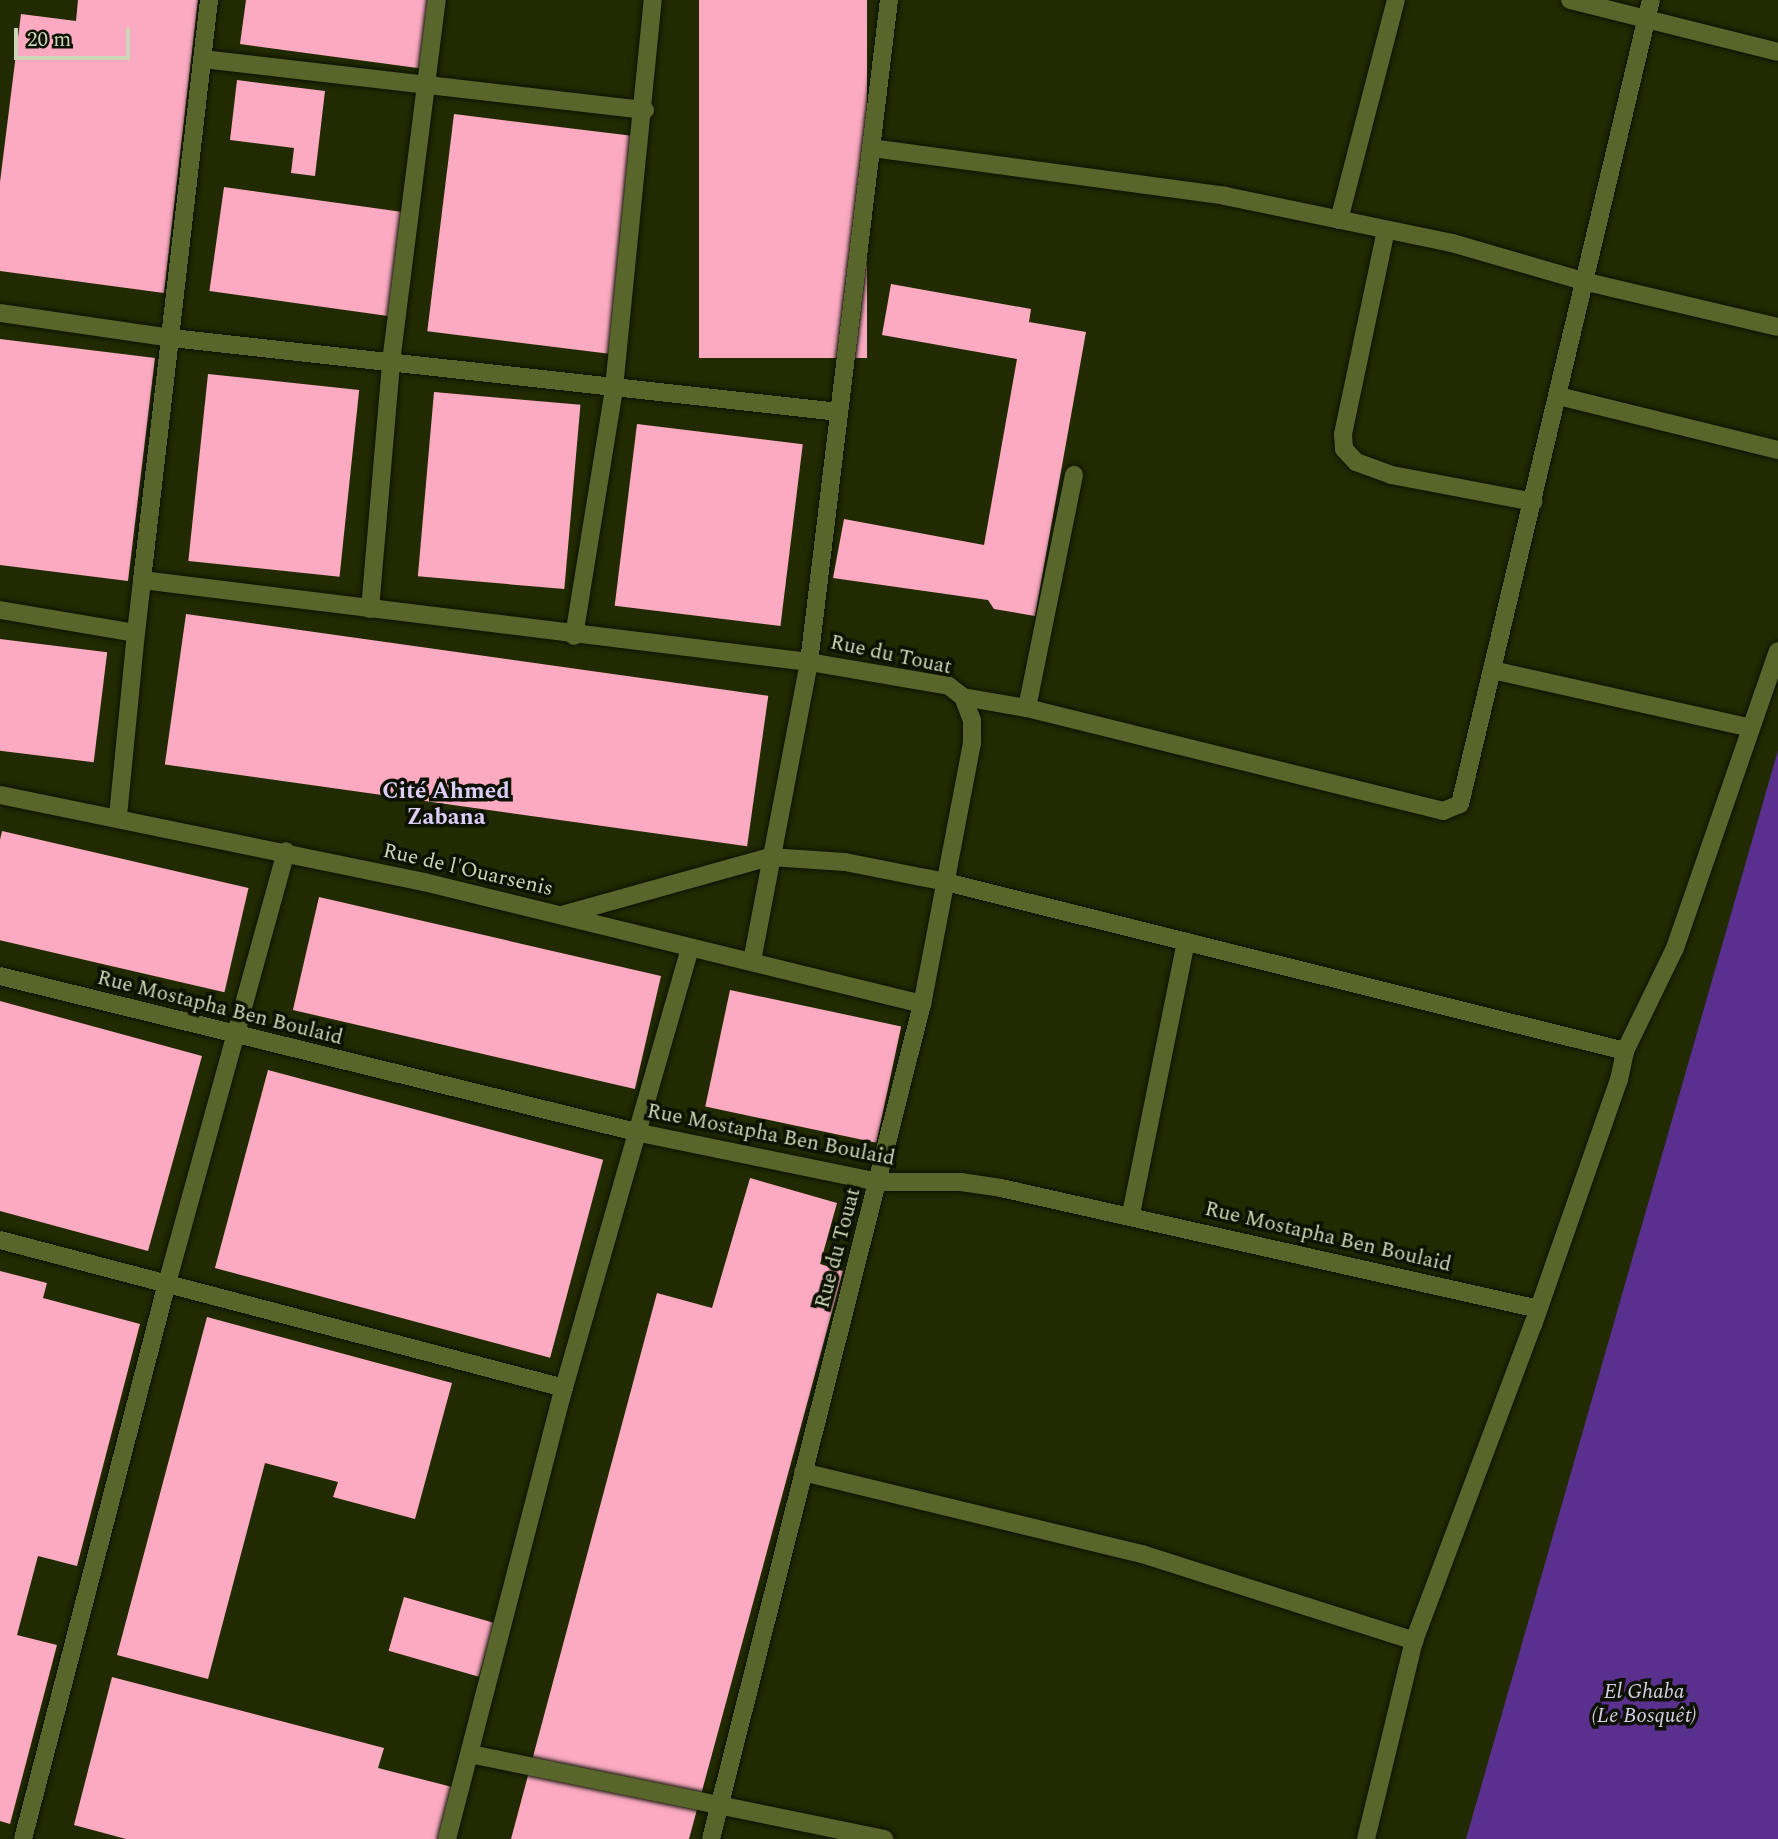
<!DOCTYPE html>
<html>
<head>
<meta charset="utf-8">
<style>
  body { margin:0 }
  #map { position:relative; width:1778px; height:1839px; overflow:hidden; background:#212a00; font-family:Spectral,serif }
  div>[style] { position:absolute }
  .green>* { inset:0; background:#5a308f }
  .building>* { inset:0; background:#fbaac2; transform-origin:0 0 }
  .roads { filter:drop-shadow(0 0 2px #0c1100) drop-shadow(0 0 2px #0c1100) }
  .minor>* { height:18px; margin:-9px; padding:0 9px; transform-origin:9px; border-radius:9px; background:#58652b }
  span { translate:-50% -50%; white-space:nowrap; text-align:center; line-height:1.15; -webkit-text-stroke:7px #0c1100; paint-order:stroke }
  .street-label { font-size:21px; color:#ced6b8 }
  .park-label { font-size:21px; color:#d8cfeb; font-style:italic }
  .neighbourhood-label { font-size:23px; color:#dccef9; font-weight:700 }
  .scale { position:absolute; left:14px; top:28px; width:116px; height:32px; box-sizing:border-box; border:4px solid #ced6b8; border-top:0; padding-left:9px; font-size:21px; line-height:24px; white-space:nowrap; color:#ced6b8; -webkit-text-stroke:5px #0c1100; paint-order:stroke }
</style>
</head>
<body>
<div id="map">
  <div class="green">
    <div style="clip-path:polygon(1778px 750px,1778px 1839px,1466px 1839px)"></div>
  </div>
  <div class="building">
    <div style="clip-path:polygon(78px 0,198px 0,164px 293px,0 271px,0 182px,21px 14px,76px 21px)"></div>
    <div style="clip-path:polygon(246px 0,434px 0,425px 69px,240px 44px)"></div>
    <div style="left:699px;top:0;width:168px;height:358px"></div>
    <div style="clip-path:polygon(237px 80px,325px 91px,315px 176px,291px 173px,294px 148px,230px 140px)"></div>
    <div style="left:454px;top:114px;width:183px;height:219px;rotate:7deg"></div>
    <div style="left:224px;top:187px;width:182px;height:105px;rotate:8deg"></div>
    <div style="clip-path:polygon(891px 284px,1031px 309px,1029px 322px,1086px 332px,1035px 616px,994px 609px,988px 600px,833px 578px,844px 519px,984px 545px,1017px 359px,882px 335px)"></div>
    <div style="clip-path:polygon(0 339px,155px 358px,128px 581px,0 565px)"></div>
    <div style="left:208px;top:374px;width:152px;height:188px;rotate:6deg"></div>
    <div style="left:434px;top:392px;width:147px;height:185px;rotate:5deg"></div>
    <div style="left:637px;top:424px;width:167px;height:183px;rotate:7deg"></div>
    <div style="left:186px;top:614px;width:588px;height:152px;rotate:8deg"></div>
    <div style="left:0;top:639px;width:108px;height:111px;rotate:7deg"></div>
    <div style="left:2px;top:831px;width:253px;height:107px;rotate:13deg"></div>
    <div style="left:319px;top:897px;width:351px;height:116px;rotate:13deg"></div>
    <div style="left:730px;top:990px;width:175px;height:119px;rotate:12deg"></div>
    <div style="clip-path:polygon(0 1001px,202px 1056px,148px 1251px,0 1211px)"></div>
    <div style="left:268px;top:1070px;width:347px;height:205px;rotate:15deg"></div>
    <div style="clip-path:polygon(750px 1178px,837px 1203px,820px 1264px,843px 1271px,689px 1839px,511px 1839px,657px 1293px,712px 1308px)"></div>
    <div style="clip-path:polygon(0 1271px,47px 1283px,43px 1298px,140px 1324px,77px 1566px,38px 1556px,17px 1635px,57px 1645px,10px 1824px,0 1821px)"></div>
    <div style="clip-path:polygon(207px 1317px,452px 1383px,415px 1519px,333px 1497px,338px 1482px,265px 1463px,208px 1679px,117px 1655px)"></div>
    <div style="left:404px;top:1597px;width:94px;height:56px;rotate:16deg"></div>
    <div style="clip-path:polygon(112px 1677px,384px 1748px,378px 1768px,456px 1788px,443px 1839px,126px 1839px,74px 1825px)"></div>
  </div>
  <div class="roads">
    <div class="minor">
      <div style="left:1570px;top:0;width:214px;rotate:14deg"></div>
      <div style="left:203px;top:59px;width:445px;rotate:6.6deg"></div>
      <div style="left:872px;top:148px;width:356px;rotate:7.7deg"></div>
      <div style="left:1225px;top:196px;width:232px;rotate:11.7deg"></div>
      <div style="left:1452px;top:243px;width:136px;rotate:16.2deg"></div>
      <div style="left:1583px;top:281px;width:200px;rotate:13.3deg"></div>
      <div style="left:1339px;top:220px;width:227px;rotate:-75.5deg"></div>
      <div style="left:1386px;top:230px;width:208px;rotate:101.9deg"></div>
      <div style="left:1343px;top:434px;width:15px;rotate:86deg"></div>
      <div style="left:1344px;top:449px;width:18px;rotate:47deg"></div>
      <div style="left:1356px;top:462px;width:38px;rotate:20deg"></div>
      <div style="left:1392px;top:475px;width:144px;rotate:10.8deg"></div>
      <div style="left:0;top:313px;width:174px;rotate:8.3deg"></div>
      <div style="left:172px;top:338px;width:671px;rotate:6.33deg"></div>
      <div style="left:1558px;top:396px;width:227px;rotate:13.8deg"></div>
      <div style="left:142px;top:580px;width:584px;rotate:-83.41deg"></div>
      <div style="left:370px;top:609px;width:248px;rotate:-85.1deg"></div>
      <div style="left:391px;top:362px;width:365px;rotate:-82.8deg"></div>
      <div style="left:0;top:610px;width:138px;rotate:9.6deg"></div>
      <div style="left:136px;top:633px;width:53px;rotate:-83.5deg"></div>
      <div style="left:142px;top:580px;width:672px;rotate:7.01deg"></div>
      <div style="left:809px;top:662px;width:142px;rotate:9.7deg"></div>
      <div style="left:949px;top:686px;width:18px;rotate:38deg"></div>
      <div style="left:963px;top:697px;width:25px;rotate:69deg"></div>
      <div style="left:972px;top:720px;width:23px;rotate:90deg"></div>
      <div style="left:972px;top:743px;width:266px;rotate:100.8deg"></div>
      <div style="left:922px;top:1004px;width:861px;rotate:104.18deg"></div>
      <div style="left:574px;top:636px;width:251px;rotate:-80.8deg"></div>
      <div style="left:614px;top:388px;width:390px;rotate:-84.3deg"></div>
      <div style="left:1492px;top:670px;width:262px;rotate:12.6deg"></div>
      <div style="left:963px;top:697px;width:65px;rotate:9.8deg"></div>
      <div style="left:1027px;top:708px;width:429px;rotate:13.9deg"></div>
      <div style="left:1443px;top:811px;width:18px;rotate:-22deg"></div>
      <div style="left:1460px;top:804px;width:826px;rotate:-76.64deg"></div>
      <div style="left:1027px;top:708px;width:238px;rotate:-78.6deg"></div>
      <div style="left:0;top:795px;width:433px;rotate:11.6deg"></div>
      <div style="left:424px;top:882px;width:513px;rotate:13.77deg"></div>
      <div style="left:118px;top:816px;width:184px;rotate:-84.4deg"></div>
      <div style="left:562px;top:915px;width:216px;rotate:-15.6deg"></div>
      <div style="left:770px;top:857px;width:75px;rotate:3.8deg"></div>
      <div style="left:845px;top:862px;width:103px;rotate:11.2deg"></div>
      <div style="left:946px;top:882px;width:700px;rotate:13.98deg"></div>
      <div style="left:752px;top:961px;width:304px;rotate:-79.2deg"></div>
      <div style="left:809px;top:662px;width:667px;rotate:-83.11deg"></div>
      <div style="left:0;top:976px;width:659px;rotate:13.78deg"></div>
      <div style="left:640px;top:1133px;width:244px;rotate:11.6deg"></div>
      <div style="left:879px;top:1182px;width:82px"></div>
      <div style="left:961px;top:1182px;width:40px;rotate:8.5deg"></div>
      <div style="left:1001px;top:1188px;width:551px;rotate:12.68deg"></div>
      <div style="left:1131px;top:1214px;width:278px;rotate:-78.6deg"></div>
      <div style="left:0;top:1240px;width:583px;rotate:14.7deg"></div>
      <div style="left:803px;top:1472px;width:349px;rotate:13.6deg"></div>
      <div style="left:1142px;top:1554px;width:286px;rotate:17.7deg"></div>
      <div style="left:470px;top:1754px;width:423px;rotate:11.6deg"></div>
      <div style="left:23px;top:1839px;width:570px;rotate:-75.48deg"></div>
      <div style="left:166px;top:1287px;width:452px;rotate:-74.6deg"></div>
      <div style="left:447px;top:1839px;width:455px;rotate:-75.5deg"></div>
      <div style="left:561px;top:1398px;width:468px;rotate:-74deg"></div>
      <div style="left:1366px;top:1839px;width:204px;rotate:-76.4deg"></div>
      <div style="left:1414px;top:1641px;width:338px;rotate:-69.4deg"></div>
      <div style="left:1533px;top:1325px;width:260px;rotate:-70.7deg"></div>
      <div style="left:1619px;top:1080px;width:30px;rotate:-78deg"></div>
      <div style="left:1625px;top:1051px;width:114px;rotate:-64.1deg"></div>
      <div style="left:1675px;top:948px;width:314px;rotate:-70.9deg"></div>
    </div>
  </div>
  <div class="street-label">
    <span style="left:891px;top:655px;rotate:12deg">Rue du Touat</span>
    <span style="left:468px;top:870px;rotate:13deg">Rue de l'Ouarsenis</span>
    <span style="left:220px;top:1008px;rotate:14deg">Rue Mostapha Ben Boulaid</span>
    <span style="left:771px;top:1135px;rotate:11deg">Rue Mostapha Ben Boulaid</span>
    <span style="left:1328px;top:1237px;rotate:13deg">Rue Mostapha Ben Boulaid</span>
    <span style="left:838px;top:1248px;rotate:-75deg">Rue du Touat</span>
  </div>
  <div class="park-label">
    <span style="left:1644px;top:1704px">El Ghaba<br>(Le Bosquêt)</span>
  </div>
  <div class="neighbourhood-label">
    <span style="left:446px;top:805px">Cité Ahmed<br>Zabana</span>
  </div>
  <div class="scale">20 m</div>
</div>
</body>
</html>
